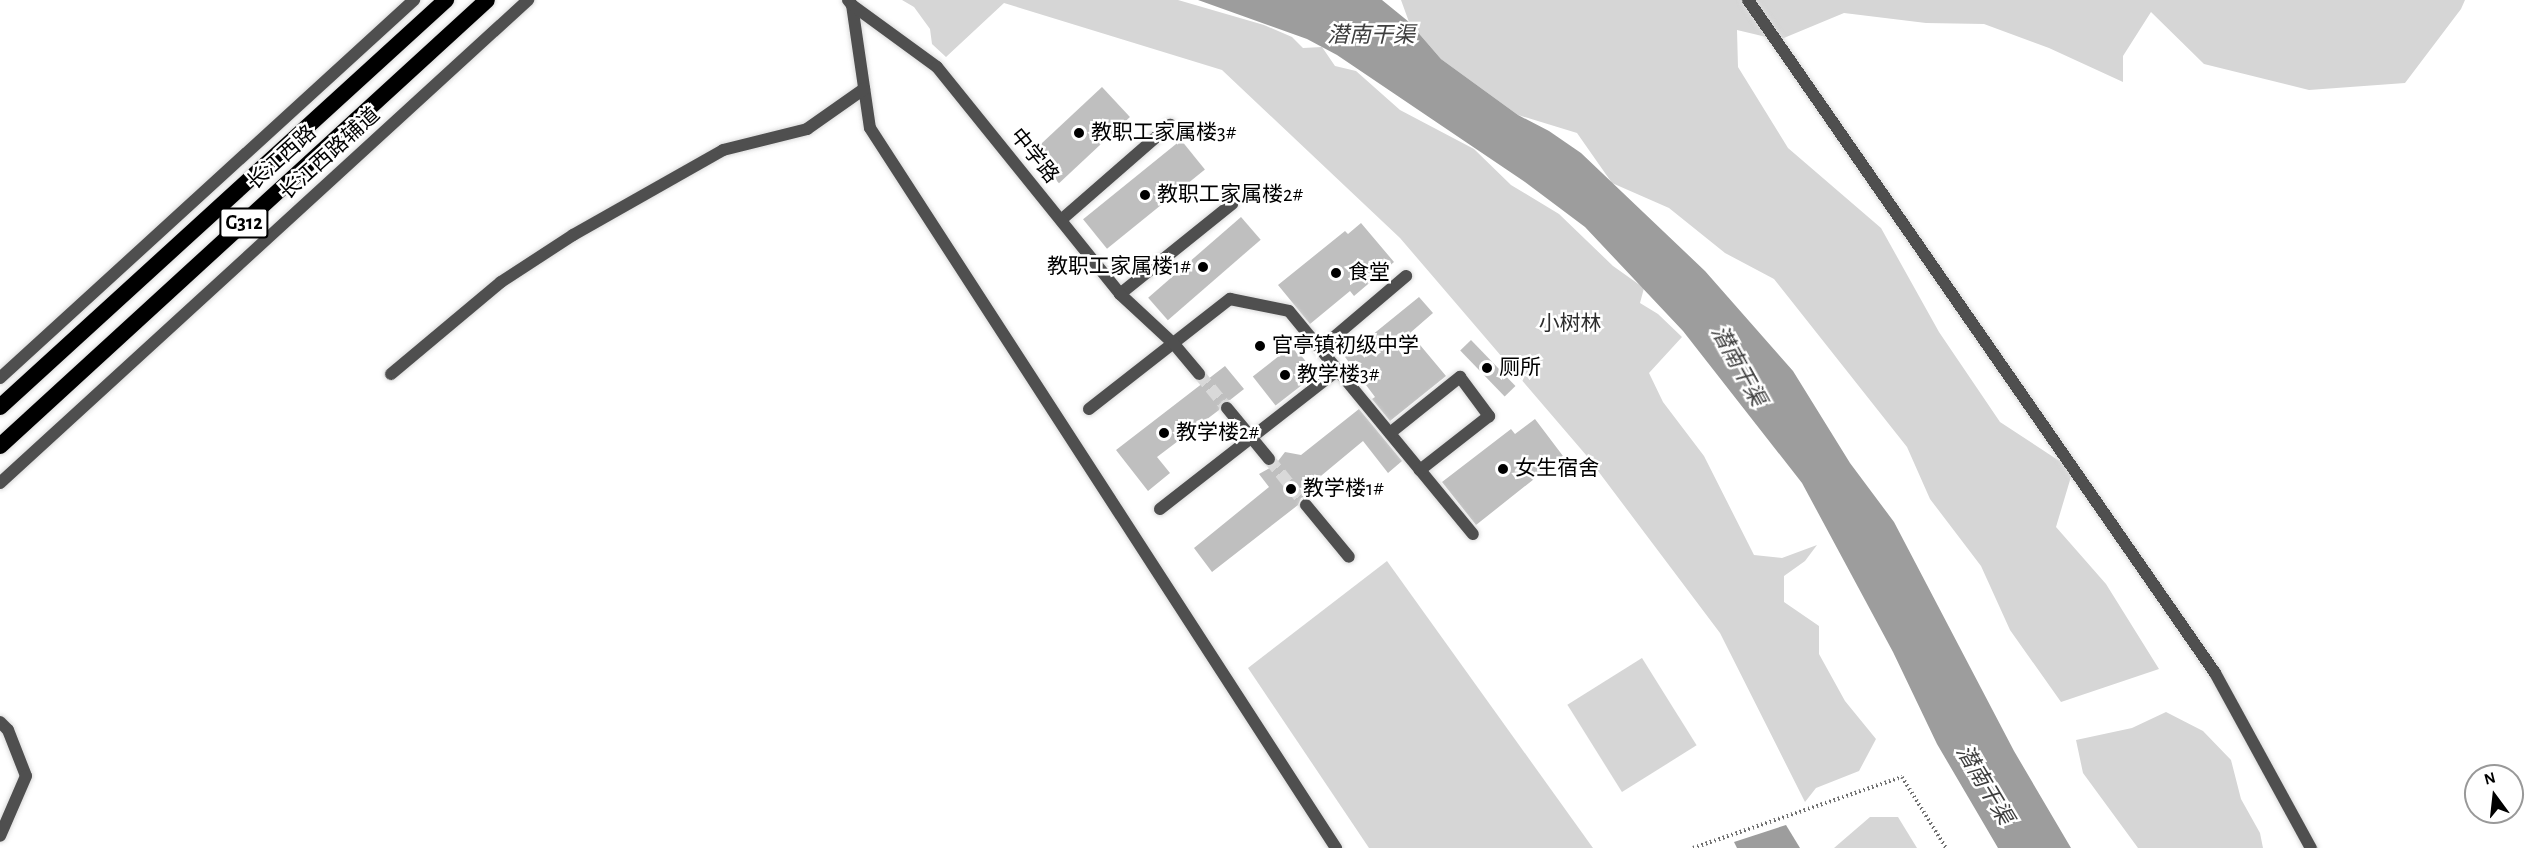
<!DOCTYPE html>
<html>
<head>
<meta charset="utf-8">
<style>
  body { margin:0 }
  #map { position:relative; width:2548px; height:848px; overflow:hidden; background:#fff; font-family:"Alegreya Sans","Noto Sans SC",sans-serif }
  div>[style] { position:absolute }
  .green>* { inset:0; background:#d6d6d6; transform-origin:0 0 }
  .water>* { inset:0; background:#9d9d9d }
  .building>* { inset:0; background:#bfbfbf; transform-origin:0 0 }
  .minor-tunnel>* { height:12px; margin-top:-6px; transform-origin:0; background:repeating-linear-gradient(90deg,#d9d9d9 0 12px,transparent 0 18px) }
  .path>* { height:4px; margin-top:-2px; transform-origin:0; background:repeating-linear-gradient(90deg,#717171 0 1.5px,transparent 0 4.5px) }
  .roads { filter:drop-shadow(0 0 2px #dbdbdb) drop-shadow(0 0 2px #dbdbdb) }
  .service>* { height:12px; margin:-6px; padding:0 6px; transform-origin:6px; border-radius:6px; background:#4f4f4f }
  .minor>* { height:12px; margin:-6px; padding:0 6px; transform-origin:6px; border-radius:6px; background:#4f4f4f }
  .trunk>* { height:16px; margin:-8px; padding:0 8px; transform-origin:8px; border-radius:8px; background:#000 }
  .dots>* { width:16px; height:16px; translate:-50% -50%; box-sizing:border-box; border:3px solid #fff; border-radius:50% }
  span { translate:-50% -50%; white-space:nowrap; text-align:center; line-height:1.15; -webkit-text-stroke:5px #fff; paint-order:stroke }
  .shield-label span { padding:2px 4px; background:#fff; border:2px solid; border-radius:4px; -webkit-text-stroke-width:0 }
  .shield-label { font-size:20px; color:#000; font-weight:700 }
  .poi-label { font-size:21px; color:#000 }
  .left { translate:0 -50%; text-align:left }
  .right { translate:-100% -50%; text-align:right }
  .street-label { font-size:21px; color:#000 }
  .park-label { font-size:21px; color:#2d2d2d }
  .water-label { font-size:22px; color:#3e3e3e; font-style:italic }
  .north { position:absolute; left:2464px; top:764px; width:60px; height:60px; box-sizing:border-box; background:#fff; border:2px solid #999; border-radius:50%; rotate:345deg; font-size:16px; font-weight:700; line-height:24px; text-align:center; color:#000 }
  .north::after { content:''; display:block; margin:auto; width:21px; height:27px; background:#000; clip-path:polygon(50% 0,100% 100%,50% 72%,0 100%) }
</style>
</head>
<body>
<div id="map">
  <div class="green">
    <div style="clip-path:polygon(902px 0,1178px 0,1264px 25px,1292px 37px,1303px 48px,1322px 47px,1335px 66px,1356px 71px,1400px 110px,1474px 149px,1511px 185px,1559px 214px,1613px 266px,1644px 288px,1640px 303px,1658px 314px,1682px 337px,1649px 373px,1663px 402px,1704px 456px,1754px 555px,1782px 558px,1817px 545px,1805px 561px,1784px 576px,1784px 602px,1819px 626px,1819px 654px,1845px 701px,1876px 739px,1859px 771px,1816px 788px,1805px 802px,1720px 633px,1586px 455px,1400px 238px,1222px 70px,1004px 3px,946px 57px,932px 44px,930px 29px,914px 7px)"></div>
    <div style="clip-path:polygon(1401px 0,2465px 0,2461px 9px,2405px 83px,2309px 90px,2204px 64px,2151px 12px,2123px 56px,2123px 82px,2049px 48px,1984px 24px,1926px 23px,1844px 13px,1779px 40px,1737px 30px,1738px 67px,1788px 148px,1881px 228px,1939px 332px,2000px 422px,2073px 470px,2056px 527px,2106px 584px,2159px 669px,2061px 702px,2010px 630px,1981px 566px,1930px 499px,1907px 447px,1774px 279px,1725px 253px,1669px 208px,1612px 183px,1577px 133px,1518px 115px,1441px 59px,1409px 22px)"></div>
    <div style="clip-path:polygon(1387px 561px,1593px 848px,1369px 848px,1248px 668px)"></div>
    <div style="left:1642px;top:658px;width:103px;height:88px;rotate:58deg"></div>
    <div style="clip-path:polygon(2166px 712px,2203px 731px,2231px 760px,2241px 799px,2260px 833px,2263px 848px,2138px 848px,2083px 773px,2076px 740px,2132px 728px)"></div>
    <div style="clip-path:polygon(1870px 817px,1898px 817px,1917px 848px,1834px 848px)"></div>
  </div>
  <div class="water">
    <div style="clip-path:polygon(1198px 0,1382px 0,1409px 22px,1441px 59px,1518px 115px,1549px 131px,1581px 153px,1705px 271px,1793px 371px,1850px 463px,1894px 522px,2014px 751px,2071px 848px,1998px 848px,1937px 744px,1893px 652px,1802px 483px,1683px 331px,1585px 227px,1525px 182px,1337px 55px,1307px 39px)"></div>
    <div style="clip-path:polygon(1786px 825px,1800px 848px,1737px 848px,1734px 842px)"></div>
  </div>
  <div class="building">
    <div style="left:1102px;top:87px;width:41px;height:97px;rotate:47deg"></div>
    <div style="left:1181px;top:140px;width:38px;height:126px;rotate:51deg"></div>
    <div style="left:1241px;top:217px;width:30px;height:123px;rotate:49deg"></div>
    <div style="clip-path:polygon(1361px 223px,1394px 262px,1354px 296px,1350px 291px,1310px 324px,1278px 285px,1345px 231px,1348px 234px)"></div>
    <div style="clip-path:polygon(1419px 297px,1433px 313px,1410px 333px,1446px 376px,1390px 421px,1372px 399px,1375px 397px,1345px 357px)"></div>
    <div style="left:1471px;top:340px;width:64px;height:15px;rotate:46deg"></div>
    <div style="left:1293px;top:345px;width:37px;height:51px;rotate:52deg"></div>
    <div style="clip-path:polygon(1225px 366px,1244px 389px,1230px 400px,1222px 401px,1219px 410px,1157px 457px,1170px 473px,1148px 491px,1116px 450px)"></div>
    <div style="clip-path:polygon(1359px 409px,1402px 461px,1388px 473px,1363px 441px,1310px 485px,1316px 491px,1301px 498px,1298px 505px,1212px 572px,1194px 548px,1269px 487px,1259px 474px,1275px 465px,1285px 452px,1301px 455px)"></div>
    <div style="clip-path:polygon(1535px 419px,1563px 456px,1476px 525px,1442px 482px,1511px 429px,1515px 434px)"></div>
  </div>
  <div class="minor-tunnel">
    <div style="left:1199px;top:374px;width:44px;rotate:50.5deg"></div>
    <div style="left:1269px;top:459px;width:59px;rotate:51.2deg"></div>
  </div>
  <div class="path">
    <div style="left:1693px;top:848px;width:221px;rotate:-18.8deg"></div>
    <div style="left:1902px;top:777px;width:84px;rotate:58.2deg"></div>
  </div>
  <div class="roads">
    <div class="service">
      <div style="left:1061px;top:220px;width:145px;rotate:-41.1deg"></div>
      <div style="left:1120px;top:294px;width:144px;rotate:-38.8deg"></div>
      <div style="left:1320px;top:349px;width:113px;rotate:-40.3deg"></div>
      <div style="left:1089px;top:409px;width:179px;rotate:-38deg"></div>
      <div style="left:1230px;top:299px;width:60px;rotate:11.5deg"></div>
      <div style="left:1289px;top:311px;width:289px;rotate:50.5deg"></div>
      <div style="left:1390px;top:433px;width:90px;rotate:-38.7deg"></div>
      <div style="left:1460px;top:377px;width:49px;rotate:53.4deg"></div>
      <div style="left:1489px;top:416px;width:88px;rotate:142deg"></div>
      <div style="left:1160px;top:509px;width:226px;rotate:-38deg"></div>
    </div>
    <div class="minor">
      <div style="left:848px;top:0;width:6px;rotate:51deg"></div>
      <div style="left:852px;top:5px;width:124px;rotate:81.7deg"></div>
      <div style="left:870px;top:128px;width:858px;rotate:57.09deg"></div>
      <div style="left:1748px;top:0;width:819px;rotate:55.24deg"></div>
      <div style="left:2215px;top:673px;width:200px;rotate:61.3deg"></div>
      <div style="left:852px;top:5px;width:105px;rotate:36.1deg"></div>
      <div style="left:937px;top:67px;width:292px;rotate:51.1deg"></div>
      <div style="left:1120px;top:294px;width:74px;rotate:42.8deg"></div>
      <div style="left:1174px;top:344px;width:39px;rotate:50deg"></div>
      <div style="left:391px;top:374px;width:143px;rotate:-39.9deg"></div>
      <div style="left:501px;top:282px;width:86px;rotate:-33.1deg"></div>
      <div style="left:573px;top:235px;width:172px;rotate:-29.5deg"></div>
      <div style="left:723px;top:150px;width:87px;rotate:-14deg"></div>
      <div style="left:807px;top:129px;width:70px;rotate:-35.1deg"></div>
      <div style="left:0;top:378px;width:561px;rotate:-42.4deg"></div>
      <div style="left:1227px;top:408px;width:66px;rotate:50.5deg"></div>
      <div style="left:0;top:483px;width:716px;rotate:-42.45deg"></div>
      <div style="left:1306px;top:505px;width:67px;rotate:50.4deg"></div>
      <div style="left:0;top:722px;width:11px;rotate:45deg"></div>
      <div style="left:8px;top:730px;width:49px;rotate:68.6deg"></div>
      <div style="left:26px;top:776px;width:65px;rotate:113.4deg"></div>
    </div>
    <div class="trunk">
      <div style="left:0;top:407px;width:604px;rotate:-42.38deg"></div>
      <div style="left:0;top:446px;width:660px;rotate:-42.48deg"></div>
    </div>
  </div>
  <div class="dots">
    <div style="left:1079px;top:133px;background:#000"></div>
    <div style="left:1145px;top:195px;background:#000"></div>
    <div style="left:1203px;top:267px;background:#000"></div>
    <div style="left:1336px;top:273px;background:#000"></div>
    <div style="left:1260px;top:346px;background:#000"></div>
    <div style="left:1487px;top:368px;background:#000"></div>
    <div style="left:1285px;top:375px;background:#000"></div>
    <div style="left:1164px;top:433px;background:#000"></div>
    <div style="left:1503px;top:469px;background:#000"></div>
    <div style="left:1291px;top:489px;background:#000"></div>
  </div>
  <div class="shield-label">
    <span style="left:244px;top:223px">G312</span>
  </div>
  <div class="poi-label">
    <span class="left" style="left:1091px;top:133px">教职工家属楼3#</span>
    <span class="left" style="left:1157px;top:195px">教职工家属楼2#</span>
    <span class="right" style="left:1191px;top:267px">教职工家属楼1#</span>
    <span class="left" style="left:1348px;top:273px">食堂</span>
    <span class="left" style="left:1272px;top:346px">官亭镇初级中学</span>
    <span class="left" style="left:1499px;top:368px">厕所</span>
    <span class="left" style="left:1297px;top:375px">教学楼3#</span>
    <span class="left" style="left:1176px;top:433px">教学楼2#</span>
    <span class="left" style="left:1515px;top:469px">女生宿舍</span>
    <span class="left" style="left:1303px;top:489px">教学楼1#</span>
  </div>
  <div class="street-label">
    <span style="left:330px;top:154px;rotate:-42deg">长江西路辅道</span>
    <span style="left:1034px;top:156px;rotate:51deg">中学路</span>
    <span style="left:282px;top:158px;rotate:-42deg">长江西路</span>
  </div>
  <div class="park-label">
    <span style="left:1570px;top:324px">小树林</span>
  </div>
  <div class="water-label">
    <span style="left:1371px;top:36px">潜南干渠</span>
    <span style="left:1738px;top:366px;rotate:61deg">潜南干渠</span>
    <span style="left:1984px;top:785px;rotate:59deg">潜南干渠</span>
  </div>
  <div class="north">N</div>
</div>
</body>
</html>
